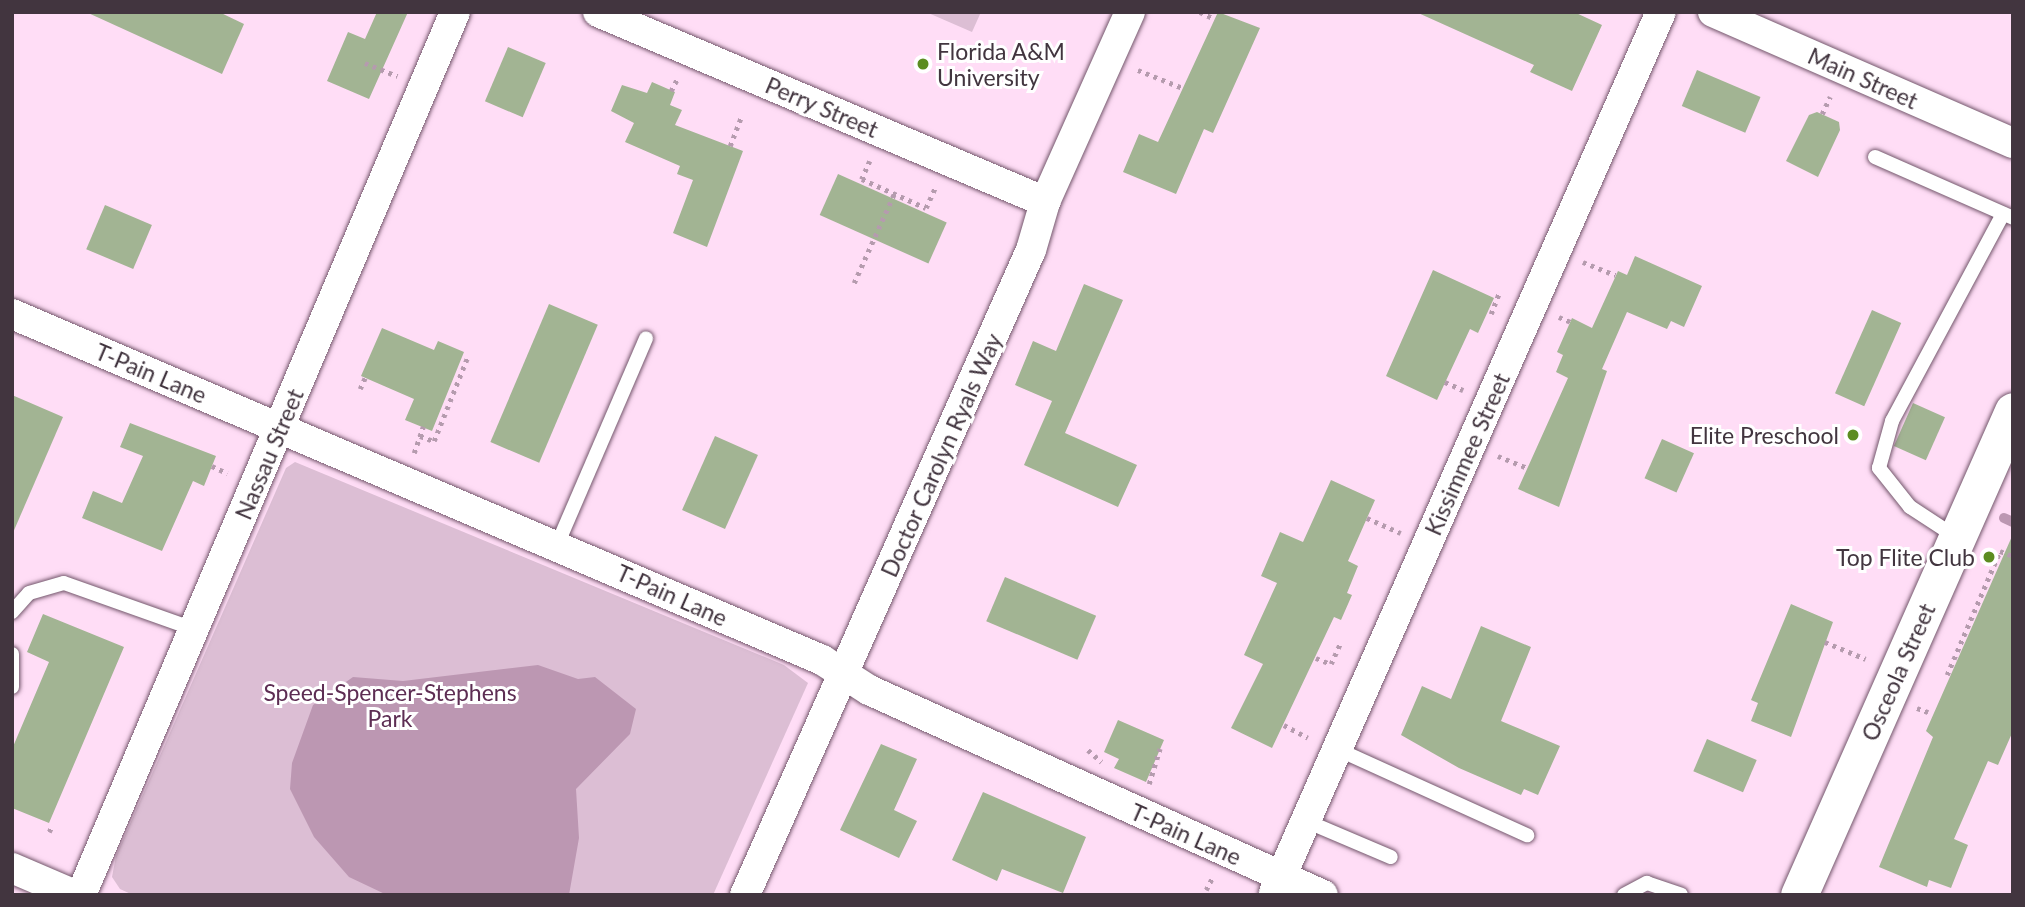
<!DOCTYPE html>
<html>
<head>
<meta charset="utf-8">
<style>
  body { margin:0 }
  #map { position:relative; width:2025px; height:907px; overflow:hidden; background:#ffddf6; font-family:Lato,sans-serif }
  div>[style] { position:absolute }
  .green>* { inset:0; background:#dcbed4 }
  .water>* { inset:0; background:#bc97b2 }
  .stream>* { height:10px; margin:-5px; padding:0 5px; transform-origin:5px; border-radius:5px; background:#bc97b2 }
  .building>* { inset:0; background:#a2b493; transform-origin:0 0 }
  .path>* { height:4.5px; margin-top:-2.25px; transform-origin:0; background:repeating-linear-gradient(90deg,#b59bae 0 3.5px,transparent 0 8.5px) }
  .roads { filter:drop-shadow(0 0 2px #74576c) drop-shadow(0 0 2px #74576c) }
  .service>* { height:14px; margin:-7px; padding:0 7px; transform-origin:7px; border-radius:7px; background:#fff }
  .minor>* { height:30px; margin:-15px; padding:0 15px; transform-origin:15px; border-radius:15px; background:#fff }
  .tertiary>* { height:37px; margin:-18.5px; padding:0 18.5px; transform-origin:18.5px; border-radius:18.5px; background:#fff }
  .dots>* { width:19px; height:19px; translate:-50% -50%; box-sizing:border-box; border:4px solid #fff; border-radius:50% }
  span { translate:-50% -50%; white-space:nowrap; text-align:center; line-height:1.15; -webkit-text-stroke:6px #fff; paint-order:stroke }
  .poi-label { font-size:23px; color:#42353f }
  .left { translate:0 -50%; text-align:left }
  .right { translate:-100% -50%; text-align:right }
  .street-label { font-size:23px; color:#42353f }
  .park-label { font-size:23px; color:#5d2d53 }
  .frame { position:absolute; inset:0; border:14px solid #42353f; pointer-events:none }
</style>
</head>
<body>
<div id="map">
  <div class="green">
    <div style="clip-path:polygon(926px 12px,981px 12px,972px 32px)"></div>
    <div style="clip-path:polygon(295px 462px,784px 665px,808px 683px,713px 895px,133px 895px,120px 889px,112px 877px,116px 856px,286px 468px)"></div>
  </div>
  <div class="water">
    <div style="clip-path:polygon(538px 665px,578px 679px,595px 677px,636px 709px,630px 734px,576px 789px,579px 838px,569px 895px,387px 895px,349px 877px,314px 837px,290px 789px,292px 763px,313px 705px,353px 677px,403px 681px)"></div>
  </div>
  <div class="stream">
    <div style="left:2004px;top:518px;width:10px;rotate:24deg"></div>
  </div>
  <div class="building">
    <div style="clip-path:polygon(86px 12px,219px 12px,244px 24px,222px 74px)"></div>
    <div style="clip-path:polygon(377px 12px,408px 12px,369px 99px,327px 81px,348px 32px,365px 39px)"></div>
    <div style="clip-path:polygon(1218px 12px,1260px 28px,1213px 133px,1204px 129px,1176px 194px,1123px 172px,1139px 134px,1158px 142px)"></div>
    <div style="clip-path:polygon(1416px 12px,1574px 12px,1602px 25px,1572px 91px,1530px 72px,1534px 65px)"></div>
    <div style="left:508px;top:47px;width:41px;height:59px;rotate:23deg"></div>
    <div style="left:1697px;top:70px;width:69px;height:39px;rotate:23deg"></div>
    <div style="clip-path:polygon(652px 82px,675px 92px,670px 105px,682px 110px,675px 125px,743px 151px,707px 247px,673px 233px,693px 180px,677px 174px,680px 166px,625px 142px,634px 123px,611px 111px,622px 85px,647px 93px)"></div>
    <div style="clip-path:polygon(1817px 112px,1839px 122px,1840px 130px,1818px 177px,1786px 161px,1809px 115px)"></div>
    <div style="left:838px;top:174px;width:119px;height:45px;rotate:24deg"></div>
    <div style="left:105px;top:205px;width:51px;height:48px;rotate:23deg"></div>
    <div style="clip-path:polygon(1635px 256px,1702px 286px,1684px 327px,1671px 321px,1667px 329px,1627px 312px,1602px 369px,1607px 371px,1559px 507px,1518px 489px,1568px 378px,1556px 372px,1563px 355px,1557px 352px,1572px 318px,1592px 328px,1618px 271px,1627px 275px)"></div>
    <div style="clip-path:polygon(1433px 270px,1494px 298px,1478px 333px,1470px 329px,1437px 400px,1386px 376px)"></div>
    <div style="clip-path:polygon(1084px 284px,1123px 300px,1065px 433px,1137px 465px,1118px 507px,1024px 465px,1052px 401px,1015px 385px,1033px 341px,1056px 351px)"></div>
    <div style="left:549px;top:304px;width:53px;height:150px;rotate:23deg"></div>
    <div style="left:1872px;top:310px;width:32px;height:91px;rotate:24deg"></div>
    <div style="clip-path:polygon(382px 328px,434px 350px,438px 341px,464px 352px,432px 431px,405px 420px,414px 399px,361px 376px)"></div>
    <div style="clip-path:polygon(12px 395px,63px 417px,12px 535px)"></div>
    <div style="left:1913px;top:403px;width:35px;height:47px;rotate:24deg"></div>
    <div style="clip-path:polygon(130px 423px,216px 456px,204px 486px,193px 481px,162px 551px,82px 518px,93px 491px,122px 503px,143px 456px,120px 447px)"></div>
    <div style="left:715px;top:436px;width:47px;height:81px;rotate:24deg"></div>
    <div style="left:1662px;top:439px;width:35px;height:43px;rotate:24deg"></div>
    <div style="clip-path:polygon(1331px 480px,1375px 500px,1348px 561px,1358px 566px,1347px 593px,1352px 595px,1341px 620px,1334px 617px,1272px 748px,1231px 728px,1263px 664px,1244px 655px,1277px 583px,1261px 576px,1280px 532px,1303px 542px)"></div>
    <div style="clip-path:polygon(2013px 534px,2013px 731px,1998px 765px,1988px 761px,1954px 839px,1968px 845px,1951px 888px,1929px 880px,1927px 887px,1879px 867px,1933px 737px,1926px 731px)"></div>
    <div style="left:1005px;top:577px;width:99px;height:48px;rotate:23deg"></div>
    <div style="clip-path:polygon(1791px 604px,1833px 622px,1791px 737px,1751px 721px,1758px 703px,1751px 700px)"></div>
    <div style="clip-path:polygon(43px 614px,124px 647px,49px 823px,12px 808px,12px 749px,49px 662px,27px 652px)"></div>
    <div style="clip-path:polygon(1481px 626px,1531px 647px,1501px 721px,1560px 746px,1538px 795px,1524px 789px,1521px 795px,1459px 768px,1401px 735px,1422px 686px,1451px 699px)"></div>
    <div style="clip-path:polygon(1118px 720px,1164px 740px,1146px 782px,1114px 768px,1119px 759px,1104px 752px)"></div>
    <div style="left:1707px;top:739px;width:54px;height:35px;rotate:23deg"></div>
    <div style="clip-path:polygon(881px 744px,917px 759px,894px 810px,917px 821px,899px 858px,840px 830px)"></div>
    <div style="clip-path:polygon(983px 792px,1086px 837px,1063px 893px,1002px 869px,997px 881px,952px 860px)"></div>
  </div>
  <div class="path">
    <div style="left:1200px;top:12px;width:17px;rotate:25deg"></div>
    <div style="left:1587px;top:13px;width:1px;rotate:-90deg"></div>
    <div style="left:365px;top:63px;width:35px;rotate:22deg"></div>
    <div style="left:1138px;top:70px;width:48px;rotate:21.8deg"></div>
    <div style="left:671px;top:91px;width:16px;rotate:-63deg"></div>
    <div style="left:1822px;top:114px;width:19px;rotate:-65deg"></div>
    <div style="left:730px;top:146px;width:30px;rotate:-69deg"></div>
    <div style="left:870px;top:161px;width:20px;rotate:114deg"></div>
    <div style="left:862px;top:179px;width:70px;rotate:24.4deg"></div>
    <div style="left:926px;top:208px;width:24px;rotate:-66deg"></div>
    <div style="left:1583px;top:262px;width:35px;rotate:22deg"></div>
    <div style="left:854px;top:283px;width:98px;rotate:-65.8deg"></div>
    <div style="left:1491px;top:314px;width:25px;rotate:-69deg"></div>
    <div style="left:1559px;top:317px;width:13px;rotate:23deg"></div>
    <div style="left:1445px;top:382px;width:20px;rotate:24deg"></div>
    <div style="left:360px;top:389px;width:12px;rotate:-66deg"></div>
    <div style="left:420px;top:436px;width:15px;rotate:20deg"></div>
    <div style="left:434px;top:441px;width:92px;rotate:-68.2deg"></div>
    <div style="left:414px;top:453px;width:28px;rotate:-71deg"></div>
    <div style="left:1498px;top:456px;width:31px;rotate:22deg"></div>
    <div style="left:212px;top:466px;width:17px;rotate:25deg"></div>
    <div style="left:1367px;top:518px;width:37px;rotate:24deg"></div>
    <div style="left:1825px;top:642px;width:44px;rotate:22.5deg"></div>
    <div style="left:1316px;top:658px;width:16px;rotate:22deg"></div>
    <div style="left:1331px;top:664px;width:22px;rotate:-66deg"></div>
    <div style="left:1947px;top:675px;width:135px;rotate:-66.9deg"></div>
    <div style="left:2000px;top:551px;width:14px;rotate:21deg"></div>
    <div style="left:1917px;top:708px;width:12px;rotate:20deg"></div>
    <div style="left:1284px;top:725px;width:27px;rotate:28deg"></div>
    <div style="left:1088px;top:750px;width:18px;rotate:41deg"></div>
    <div style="left:1149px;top:784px;width:37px;rotate:-73deg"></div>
    <div style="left:49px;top:832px;width:7px;rotate:-63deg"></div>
    <div style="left:1206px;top:890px;width:13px;rotate:-63deg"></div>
  </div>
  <div class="roads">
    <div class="service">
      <div style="left:1875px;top:157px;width:151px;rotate:23.8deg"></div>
      <div style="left:1956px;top:537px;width:55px;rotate:-146.9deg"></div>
      <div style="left:1910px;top:507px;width:50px;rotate:-128.5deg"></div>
      <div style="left:1879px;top:468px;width:49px;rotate:-74.5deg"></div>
      <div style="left:1892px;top:421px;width:235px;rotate:-61.8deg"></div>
      <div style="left:557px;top:545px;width:225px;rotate:-66.7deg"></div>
      <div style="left:12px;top:612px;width:25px;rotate:-48deg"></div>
      <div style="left:29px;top:593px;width:36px;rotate:-16deg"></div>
      <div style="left:64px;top:583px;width:138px;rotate:19.5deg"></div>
      <div style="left:12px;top:654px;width:33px;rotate:90deg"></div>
      <div style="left:1337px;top:749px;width:209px;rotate:24.4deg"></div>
      <div style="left:1306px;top:821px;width:92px;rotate:23deg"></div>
      <div style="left:1624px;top:895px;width:26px;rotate:-28deg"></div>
      <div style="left:1647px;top:883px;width:36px;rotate:19deg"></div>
    </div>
    <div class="minor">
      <div style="left:598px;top:12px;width:486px;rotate:23deg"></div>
      <div style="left:1713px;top:12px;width:327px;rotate:23.6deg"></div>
      <div style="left:12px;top:314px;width:881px;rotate:23.13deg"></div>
      <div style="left:822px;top:660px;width:56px;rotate:32.6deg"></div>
      <div style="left:869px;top:690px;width:498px;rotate:24.3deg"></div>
      <div style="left:12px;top:868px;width:69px;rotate:23.2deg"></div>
      <div style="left:1274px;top:893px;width:962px;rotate:-66.29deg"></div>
      <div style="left:81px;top:895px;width:959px;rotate:-67.04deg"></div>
      <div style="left:745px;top:895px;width:706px;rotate:-66.09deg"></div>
      <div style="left:1031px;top:250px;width:50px;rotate:-73.7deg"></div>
      <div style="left:1045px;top:202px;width:208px;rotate:-65.9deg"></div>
    </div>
    <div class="tertiary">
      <div style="left:1799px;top:895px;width:529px;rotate:-66.15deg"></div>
    </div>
  </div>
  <div class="dots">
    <div style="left:923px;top:64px;background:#5c8c20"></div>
    <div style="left:1853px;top:435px;background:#5c8c20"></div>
    <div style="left:1989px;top:557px;background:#5c8c20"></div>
  </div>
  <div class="poi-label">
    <span class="left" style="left:937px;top:64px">Florida A&amp;M<br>University</span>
    <span class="right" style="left:1839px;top:435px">Elite Preschool</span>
    <span class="right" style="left:1975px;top:557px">Top Flite Club</span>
  </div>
  <div class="street-label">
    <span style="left:1863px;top:78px;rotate:24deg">Main Street</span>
    <span style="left:822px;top:107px;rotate:23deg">Perry Street</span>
    <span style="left:151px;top:373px;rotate:23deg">T-Pain Lane</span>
    <span style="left:269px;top:454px;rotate:-67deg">Nassau Street</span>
    <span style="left:1467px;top:454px;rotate:-66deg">Kissimmee Street</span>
    <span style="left:941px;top:455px;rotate:-66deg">Doctor Carolyn Ryals Way</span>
    <span style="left:672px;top:595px;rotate:24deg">T-Pain Lane</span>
    <span style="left:1898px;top:672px;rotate:-66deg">Osceola Street</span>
    <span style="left:1186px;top:834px;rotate:24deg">T-Pain Lane</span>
  </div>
  <div class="park-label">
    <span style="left:390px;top:705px">Speed-Spencer-Stephens<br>Park</span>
  </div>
  <div class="frame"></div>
</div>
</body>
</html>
